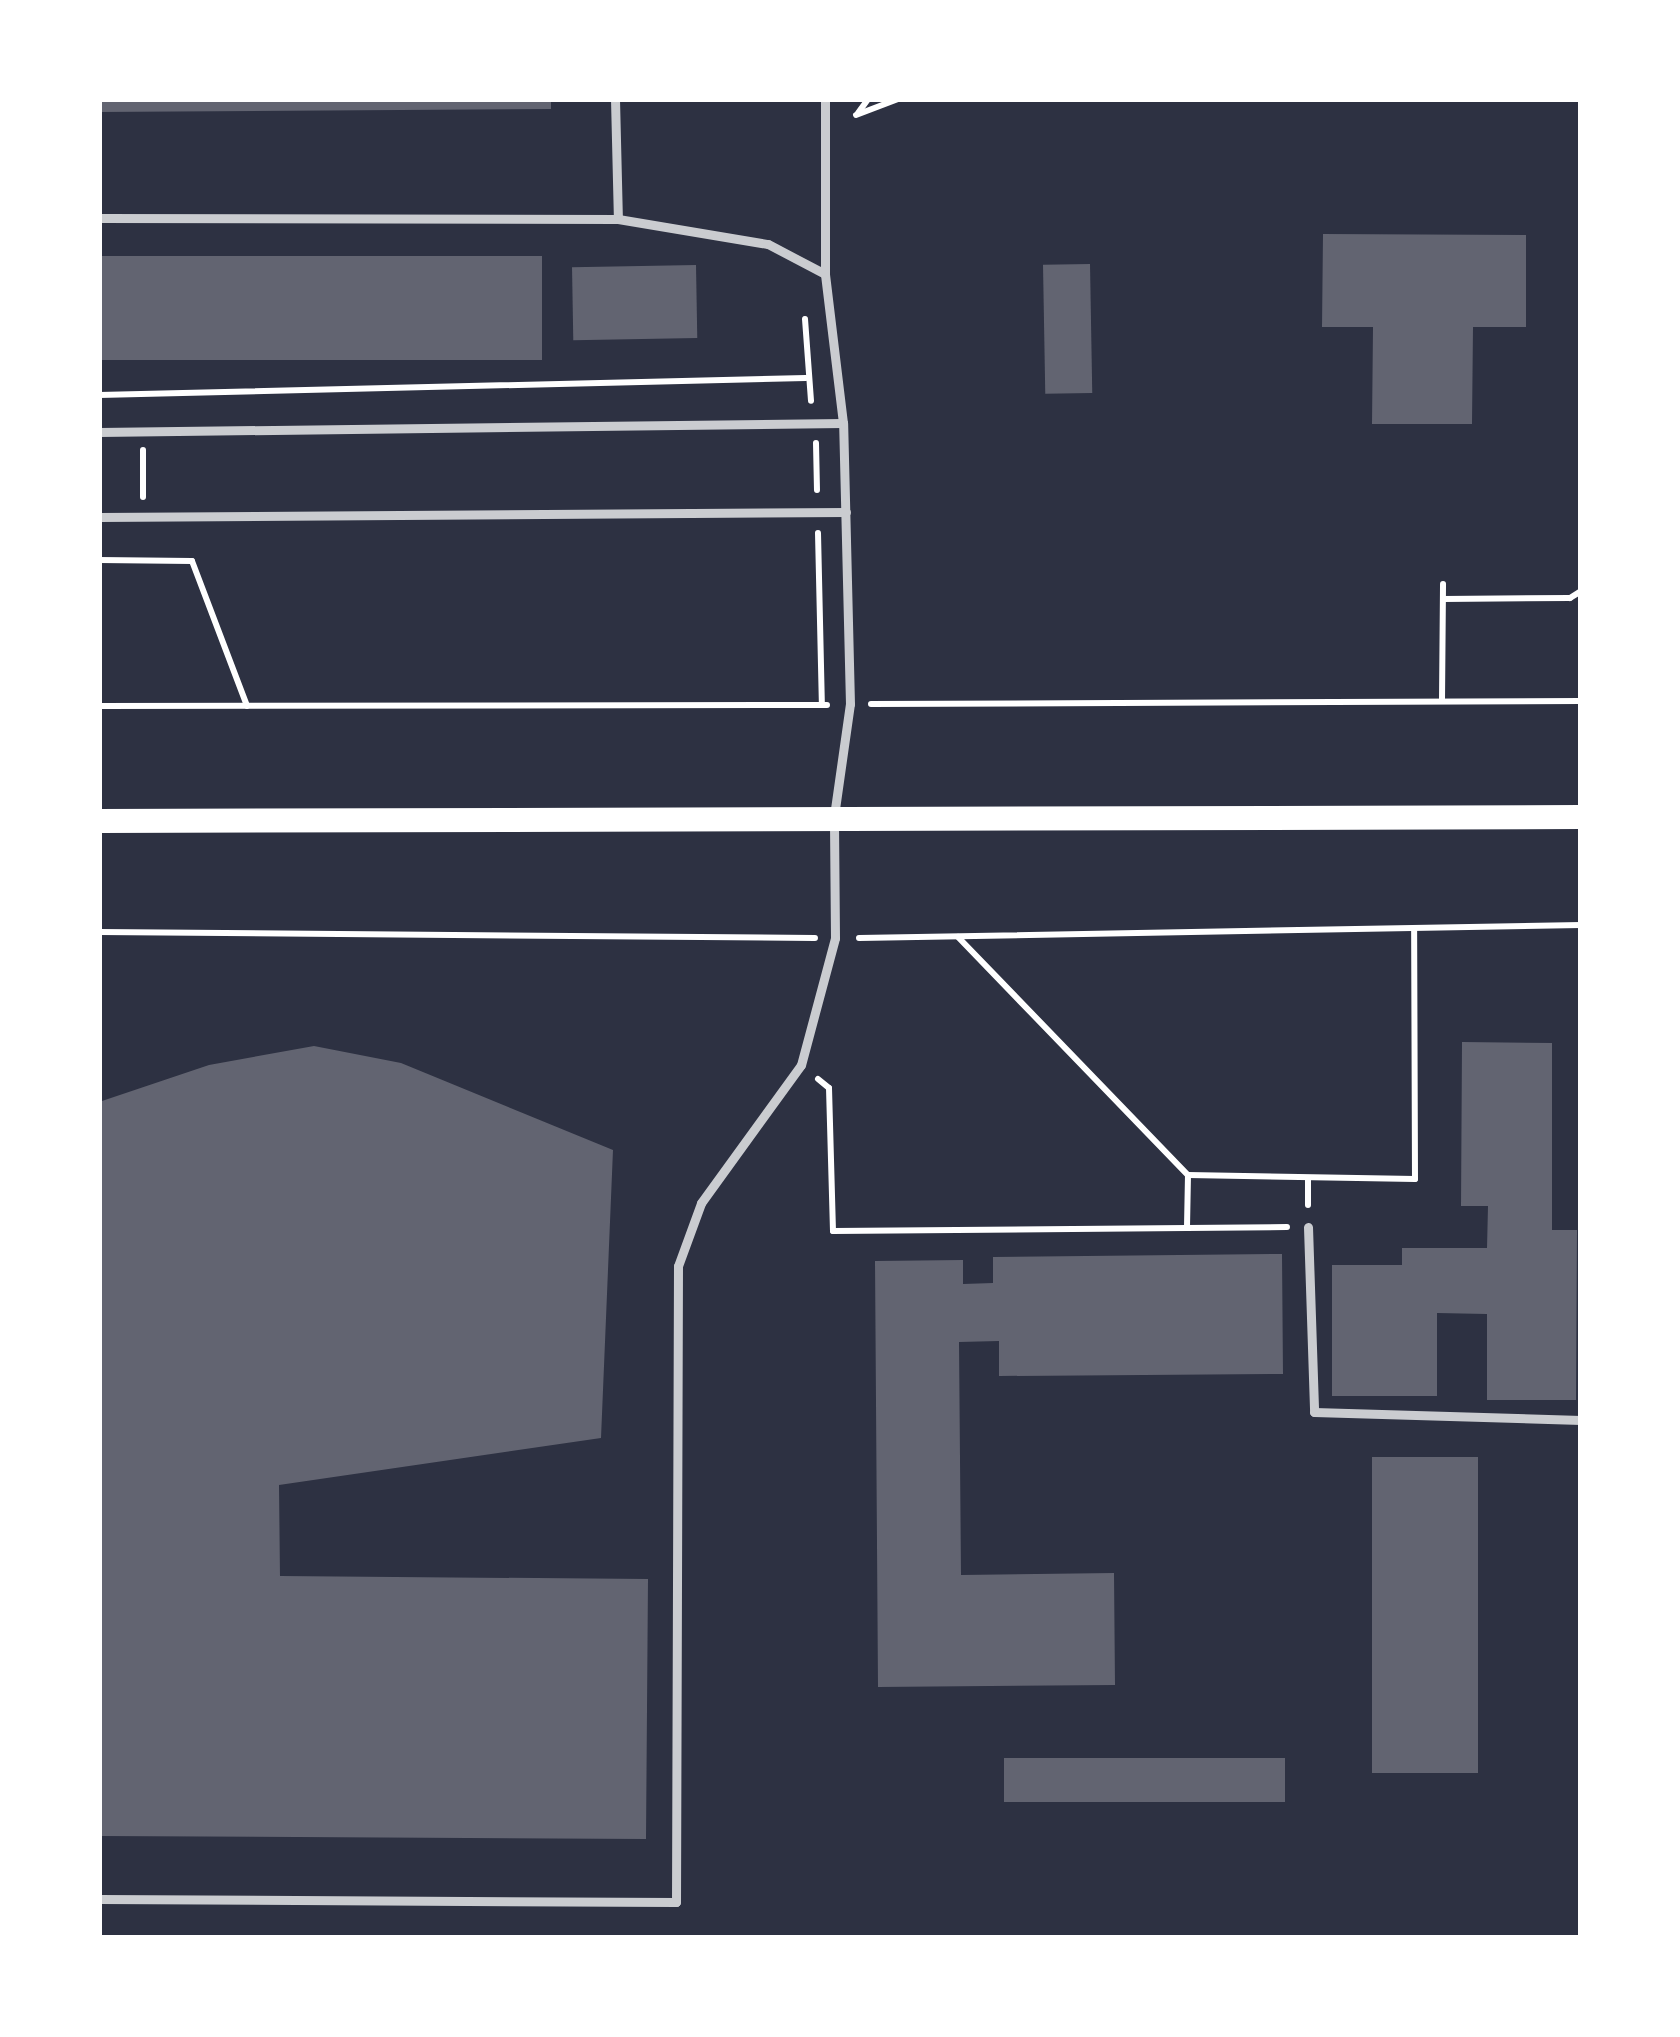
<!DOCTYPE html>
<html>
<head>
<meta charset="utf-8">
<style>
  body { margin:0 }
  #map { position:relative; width:1680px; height:2037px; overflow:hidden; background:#2d3142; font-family:"DM Sans",sans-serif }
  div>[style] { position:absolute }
  .building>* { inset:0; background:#626471; transform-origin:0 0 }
  .path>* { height:6px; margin:-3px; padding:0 3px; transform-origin:3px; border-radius:3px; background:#fff }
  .service>* { height:9px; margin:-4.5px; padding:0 4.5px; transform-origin:4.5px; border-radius:4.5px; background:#caccd0 }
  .secondary>* { height:24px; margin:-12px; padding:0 12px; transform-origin:12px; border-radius:12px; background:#fff }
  span { translate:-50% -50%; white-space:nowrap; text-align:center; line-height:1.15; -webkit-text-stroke:12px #fff; paint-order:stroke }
  .frame { position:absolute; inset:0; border:102px solid #fff; pointer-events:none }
</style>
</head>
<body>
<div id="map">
  <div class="building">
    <div style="clip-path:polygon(99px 99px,551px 99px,551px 109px,99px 112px)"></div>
    <div style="clip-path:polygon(1323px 234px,1526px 235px,1526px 327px,1473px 327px,1472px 424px,1372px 424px,1373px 327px,1322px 327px)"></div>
    <div style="left:542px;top:256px;width:104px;height:443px;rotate:90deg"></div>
    <div style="left:1090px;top:264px;width:129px;height:47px;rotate:89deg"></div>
    <div style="left:696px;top:265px;width:73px;height:124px;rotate:89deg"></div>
    <div style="clip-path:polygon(1462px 1042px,1552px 1043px,1552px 1230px,1577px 1230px,1576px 1400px,1487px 1400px,1487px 1314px,1437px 1313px,1437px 1396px,1332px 1396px,1332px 1265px,1402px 1265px,1402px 1248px,1487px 1248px,1488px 1206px,1461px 1206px)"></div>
    <div style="clip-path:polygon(314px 1046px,401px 1063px,613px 1150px,601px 1438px,279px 1485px,280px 1576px,648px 1579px,646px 1839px,99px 1836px,99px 1102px,209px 1065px)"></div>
    <div style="clip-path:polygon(1282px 1254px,1283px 1374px,999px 1376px,999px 1341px,959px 1342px,961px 1575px,1114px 1573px,1115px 1685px,878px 1687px,875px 1261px,963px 1260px,963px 1284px,993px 1283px,993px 1257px)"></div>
    <div style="left:1478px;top:1457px;width:316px;height:106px;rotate:90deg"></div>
    <div style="left:1004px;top:1758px;width:281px;height:44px"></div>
  </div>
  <div class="path">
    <div style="left:858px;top:113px;width:17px;rotate:-54deg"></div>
    <div style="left:856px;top:115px;width:45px;rotate:-20.9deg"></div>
    <div style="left:805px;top:319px;width:82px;rotate:85.8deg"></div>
    <div style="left:99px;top:395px;width:707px;rotate:-1.38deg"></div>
    <div style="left:816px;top:443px;width:47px;rotate:88.8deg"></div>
    <div style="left:143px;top:450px;width:47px;rotate:90deg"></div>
    <div style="left:818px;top:533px;width:172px;rotate:88.7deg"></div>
    <div style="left:99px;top:560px;width:93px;rotate:0.6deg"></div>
    <div style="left:192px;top:561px;width:155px;rotate:69.2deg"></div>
    <div style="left:1443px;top:599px;width:127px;rotate:-0.5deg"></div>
    <div style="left:1570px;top:598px;width:13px;rotate:-32deg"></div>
    <div style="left:1442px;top:701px;width:117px;rotate:-89.5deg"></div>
    <div style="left:871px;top:704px;width:710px;rotate:-0.24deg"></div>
    <div style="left:99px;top:706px;width:728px;rotate:-0.08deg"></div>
    <div style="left:99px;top:932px;width:716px;rotate:0.48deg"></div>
    <div style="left:958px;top:937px;width:331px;rotate:46deg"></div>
    <div style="left:1188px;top:1175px;width:53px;rotate:91.1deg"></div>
    <div style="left:859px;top:938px;width:722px;rotate:-1.03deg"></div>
    <div style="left:818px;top:1079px;width:14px;rotate:39deg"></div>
    <div style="left:829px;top:1088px;width:143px;rotate:88.4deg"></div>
    <div style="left:833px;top:1231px;width:454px;rotate:-0.5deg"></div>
    <div style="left:1188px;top:1175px;width:227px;rotate:1deg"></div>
    <div style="left:1415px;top:1179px;width:251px;rotate:-90.2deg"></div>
    <div style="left:1308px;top:1178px;width:27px;rotate:90deg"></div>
  </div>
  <div class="service">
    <div style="left:615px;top:99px;width:120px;rotate:88.6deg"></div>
    <div style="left:618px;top:219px;width:152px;rotate:9.5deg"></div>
    <div style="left:768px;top:244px;width:64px;rotate:27.8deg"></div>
    <div style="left:99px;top:218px;width:519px;rotate:0.11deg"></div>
    <div style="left:99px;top:432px;width:744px;rotate:-0.69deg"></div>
    <div style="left:99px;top:517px;width:747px;rotate:-0.38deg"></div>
    <div style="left:1308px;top:1227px;width:185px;rotate:88.1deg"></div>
    <div style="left:1314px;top:1412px;width:267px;rotate:1.7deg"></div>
    <div style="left:99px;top:1899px;width:577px;rotate:0.3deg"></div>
    <div style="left:676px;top:1902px;width:636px;rotate:-89.82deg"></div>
    <div style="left:678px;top:1266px;width:67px;rotate:-69.9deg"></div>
    <div style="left:701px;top:1203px;width:170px;rotate:-54.1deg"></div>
    <div style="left:801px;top:1065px;width:131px;rotate:-75deg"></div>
    <div style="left:835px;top:938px;width:122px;rotate:-90.5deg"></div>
    <div style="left:834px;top:816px;width:113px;rotate:-81.9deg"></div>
    <div style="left:850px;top:704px;width:281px;rotate:-91.4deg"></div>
    <div style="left:843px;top:423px;width:150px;rotate:-96.9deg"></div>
    <div style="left:825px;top:274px;width:175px;rotate:-90deg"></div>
  </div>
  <div class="secondary">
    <div style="left:99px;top:821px;width:1482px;rotate:-0.15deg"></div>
  </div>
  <div class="frame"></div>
</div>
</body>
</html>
